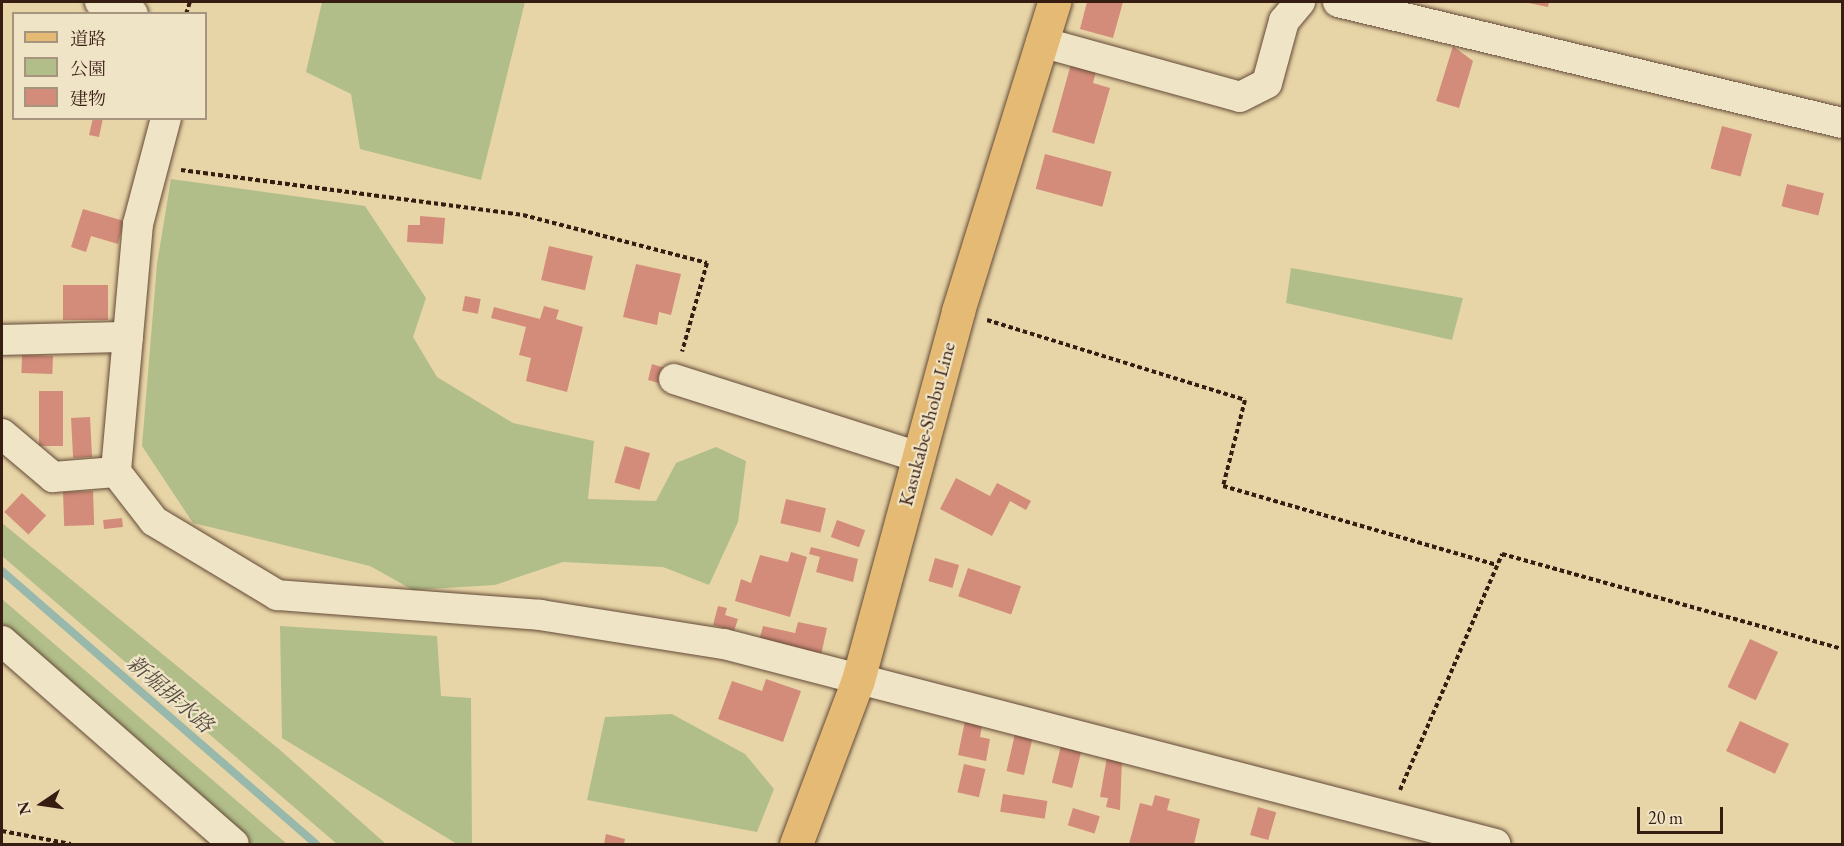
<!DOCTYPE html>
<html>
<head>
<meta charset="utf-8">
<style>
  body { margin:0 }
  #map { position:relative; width:1844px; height:846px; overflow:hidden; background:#e8d5a7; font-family:"EB Garamond","Noto Serif JP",serif }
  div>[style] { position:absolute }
  .green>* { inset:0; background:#b1be8a }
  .stream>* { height:8px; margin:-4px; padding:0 4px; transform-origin:4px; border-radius:4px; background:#97b8aa }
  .building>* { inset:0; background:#d38c7a; transform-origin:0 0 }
  .path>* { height:4px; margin-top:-2px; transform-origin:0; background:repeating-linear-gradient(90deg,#371c12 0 4.5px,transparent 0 7.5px) }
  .roads { filter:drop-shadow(0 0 2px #634a37) drop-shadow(0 0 2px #634a37) }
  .street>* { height:30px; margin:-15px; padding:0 15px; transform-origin:15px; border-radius:15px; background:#f0e4c6 }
  .primary>* { height:33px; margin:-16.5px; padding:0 16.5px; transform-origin:16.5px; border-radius:16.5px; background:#e4ba74 }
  span { translate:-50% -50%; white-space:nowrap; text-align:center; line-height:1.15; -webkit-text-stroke:4.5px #f0e4c6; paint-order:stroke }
  .street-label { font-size:20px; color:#371c12 }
  .water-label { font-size:21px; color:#544b40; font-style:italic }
  .frame { position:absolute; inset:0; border:3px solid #371c12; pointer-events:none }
  .legend { position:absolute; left:12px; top:12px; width:195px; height:108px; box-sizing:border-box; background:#f0e4c6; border:2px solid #a6947e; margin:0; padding:8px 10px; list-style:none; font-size:18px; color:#371c12 }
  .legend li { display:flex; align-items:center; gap:12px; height:30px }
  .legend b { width:30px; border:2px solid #a6947e }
  .north { position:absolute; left:12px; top:774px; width:60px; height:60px; -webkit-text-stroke:4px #f0e4c6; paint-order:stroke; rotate:257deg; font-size:16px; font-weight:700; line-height:24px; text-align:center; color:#371c12 }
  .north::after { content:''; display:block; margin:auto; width:21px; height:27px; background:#371c12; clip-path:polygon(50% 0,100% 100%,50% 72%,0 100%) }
  .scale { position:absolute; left:1637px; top:807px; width:86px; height:27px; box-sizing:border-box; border:3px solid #371c12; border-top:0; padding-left:8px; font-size:18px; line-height:21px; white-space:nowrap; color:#371c12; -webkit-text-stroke:4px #f0e4c6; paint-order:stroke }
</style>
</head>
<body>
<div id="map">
  <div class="green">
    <div style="clip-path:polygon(322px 2px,525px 2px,481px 180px,360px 149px,351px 94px,306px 72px)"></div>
    <div style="clip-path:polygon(171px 179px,365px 206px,426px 298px,413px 337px,437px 377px,513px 423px,594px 441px,588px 499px,656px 501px,676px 463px,716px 447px,746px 461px,738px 522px,709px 585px,663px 567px,563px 562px,495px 585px,413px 590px,370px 566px,193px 523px,142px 446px,157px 264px)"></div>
    <div style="clip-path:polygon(1291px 268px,1463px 298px,1452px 340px,1286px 303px)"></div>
    <div style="clip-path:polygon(2px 523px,280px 750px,386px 844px,337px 844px,2px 556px)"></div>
    <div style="clip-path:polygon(2px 599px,287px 844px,246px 844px,2px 630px)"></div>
    <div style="clip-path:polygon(280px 626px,437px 636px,441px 696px,471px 698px,472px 844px,457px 844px,282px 738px)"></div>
    <div style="clip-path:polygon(672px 714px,745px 754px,774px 789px,757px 832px,587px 800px,605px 717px)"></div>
  </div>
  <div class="stream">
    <div style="left:2px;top:571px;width:416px;rotate:41deg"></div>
  </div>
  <div class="building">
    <div style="clip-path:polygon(1087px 2px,1123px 2px,1113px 38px,1080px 29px)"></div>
    <div style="clip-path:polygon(1524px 2px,1549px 2px,1548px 7px)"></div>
    <div style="clip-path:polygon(1453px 46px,1473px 61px,1459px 108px,1436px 101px)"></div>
    <div style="clip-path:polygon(1071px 64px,1096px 71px,1093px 83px,1110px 88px,1094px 144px,1052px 132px)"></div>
    <div style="clip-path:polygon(93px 118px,103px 118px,99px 137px,89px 135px)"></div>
    <div style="left:1722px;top:126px;width:31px;height:44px;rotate:15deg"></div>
    <div style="left:1045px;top:154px;width:69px;height:36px;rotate:15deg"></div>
    <div style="left:1787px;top:184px;width:38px;height:23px;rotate:14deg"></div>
    <div style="clip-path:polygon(83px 209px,124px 221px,118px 244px,91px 236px,86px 252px,71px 247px)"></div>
    <div style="clip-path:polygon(420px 216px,445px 218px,443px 244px,407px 242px,408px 225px,420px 225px)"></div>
    <div style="left:549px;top:246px;width:45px;height:35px;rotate:13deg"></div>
    <div style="clip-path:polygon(636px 264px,681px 274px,671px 315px,659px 312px,657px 325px,623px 317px)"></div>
    <div style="left:63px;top:285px;width:45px;height:35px"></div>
    <div style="left:465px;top:296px;width:16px;height:15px;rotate:11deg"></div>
    <div style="clip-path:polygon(544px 306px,559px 310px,556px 319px,583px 327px,567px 392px,526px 381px,531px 358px,519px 355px,526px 327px,491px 318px,494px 307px,540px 319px)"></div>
    <div style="left:22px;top:355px;width:31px;height:18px;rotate:2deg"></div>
    <div style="clip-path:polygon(652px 364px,668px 369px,662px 384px,648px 380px)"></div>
    <div style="left:39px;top:391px;width:24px;height:55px"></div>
    <div style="left:90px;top:417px;width:40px;height:19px;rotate:87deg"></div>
    <div style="left:625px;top:446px;width:26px;height:38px;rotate:16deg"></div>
    <div style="clip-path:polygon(956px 478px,990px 496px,997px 483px,1031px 501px,1026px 510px,1010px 501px,992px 536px,940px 509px)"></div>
    <div style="left:93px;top:491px;width:34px;height:30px;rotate:88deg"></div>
    <div style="left:22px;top:493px;width:33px;height:26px;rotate:43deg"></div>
    <div style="left:786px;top:499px;width:41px;height:25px;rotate:13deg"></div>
    <div style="left:122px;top:518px;width:9px;height:19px;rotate:84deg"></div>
    <div style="left:837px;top:520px;width:30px;height:18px;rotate:20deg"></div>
    <div style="clip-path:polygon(811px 547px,858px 559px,853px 582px,816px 572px,820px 557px,809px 554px)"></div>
    <div style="clip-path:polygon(791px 552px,807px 557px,790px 617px,735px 601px,741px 579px,751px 583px,760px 555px,788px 562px)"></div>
    <div style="left:935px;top:558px;width:25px;height:24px;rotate:16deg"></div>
    <div style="left:968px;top:568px;width:56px;height:30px;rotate:19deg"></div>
    <div style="clip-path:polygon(718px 606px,727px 608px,725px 615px,738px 619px,734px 631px,713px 625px)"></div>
    <div style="clip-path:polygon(798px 622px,827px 628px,821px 655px,759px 641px,763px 626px,795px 633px)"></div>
    <div style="left:1750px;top:639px;width:31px;height:53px;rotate:25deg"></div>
    <div style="clip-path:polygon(766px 679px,801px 691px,783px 742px,718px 719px,732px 681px,762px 691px)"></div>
    <div style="clip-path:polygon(965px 721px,982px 725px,980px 737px,990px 739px,986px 761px,958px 755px)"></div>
    <div style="left:1740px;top:721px;width:54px;height:33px;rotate:25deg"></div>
    <div style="left:1015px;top:734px;width:18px;height:38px;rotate:13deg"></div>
    <div style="left:1061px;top:746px;width:21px;height:38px;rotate:14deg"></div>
    <div style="clip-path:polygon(1107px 757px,1122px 760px,1120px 810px,1106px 807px,1108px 798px,1100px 797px)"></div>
    <div style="left:964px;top:764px;width:22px;height:29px;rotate:13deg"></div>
    <div style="left:1003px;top:794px;width:45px;height:18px;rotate:9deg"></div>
    <div style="clip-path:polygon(1155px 795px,1170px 799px,1167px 810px,1200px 819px,1194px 844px,1129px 844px,1140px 803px,1152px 806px)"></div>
    <div style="left:1258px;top:807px;width:19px;height:29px;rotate:16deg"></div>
    <div style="left:1073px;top:808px;width:28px;height:18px;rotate:17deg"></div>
    <div style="clip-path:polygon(606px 834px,625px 839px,624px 844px,604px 844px)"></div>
  </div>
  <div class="path">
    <div style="left:186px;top:14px;width:13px;rotate:-72deg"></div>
    <div style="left:181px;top:170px;width:345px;rotate:7.5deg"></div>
    <div style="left:523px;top:215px;width:190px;rotate:14.6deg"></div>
    <div style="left:707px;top:263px;width:92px;rotate:105.7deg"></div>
    <div style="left:987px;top:320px;width:270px;rotate:17.2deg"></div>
    <div style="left:1245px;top:400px;width:89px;rotate:104.3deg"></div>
    <div style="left:1223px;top:486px;width:285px;rotate:16.1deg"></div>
    <div style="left:1400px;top:790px;width:257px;rotate:-66.6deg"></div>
    <div style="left:1502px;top:554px;width:353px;rotate:15.6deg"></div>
    <div style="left:2px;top:831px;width:70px;rotate:10.7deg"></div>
  </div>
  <div class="roads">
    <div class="street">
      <div style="left:100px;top:2px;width:35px;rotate:20deg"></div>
      <div style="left:1338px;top:2px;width:518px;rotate:13.5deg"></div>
      <div style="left:1041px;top:42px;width:206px;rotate:15.4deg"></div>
      <div style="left:1240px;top:97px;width:30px;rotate:-27deg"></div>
      <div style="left:1267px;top:83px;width:64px;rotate:-74.7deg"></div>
      <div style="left:1284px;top:21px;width:25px;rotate:-50deg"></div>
      <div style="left:166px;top:118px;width:110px;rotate:104.8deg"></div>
      <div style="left:138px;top:224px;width:249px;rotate:95.1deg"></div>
      <div style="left:116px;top:472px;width:62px;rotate:52.2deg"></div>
      <div style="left:154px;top:521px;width:144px;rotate:31deg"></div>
      <div style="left:277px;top:595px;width:264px;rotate:4.3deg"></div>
      <div style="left:540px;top:615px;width:186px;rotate:9deg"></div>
      <div style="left:724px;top:644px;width:797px;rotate:14.54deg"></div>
      <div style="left:2px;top:340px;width:126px;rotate:-1.4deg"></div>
      <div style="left:674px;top:379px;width:256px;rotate:17.7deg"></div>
      <div style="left:2px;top:434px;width:67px;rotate:40.1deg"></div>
      <div style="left:53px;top:477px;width:63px;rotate:-4.5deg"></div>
      <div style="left:2px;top:641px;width:308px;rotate:41.2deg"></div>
    </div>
    <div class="primary">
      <div style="left:796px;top:844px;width:175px;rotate:-69.3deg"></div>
      <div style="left:858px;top:680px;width:382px;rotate:-74.8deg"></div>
      <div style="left:958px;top:311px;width:324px;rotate:-72.7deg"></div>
    </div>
  </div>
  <div class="street-label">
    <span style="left:927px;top:424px;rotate:-75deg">Kasukabe-Shobu Line</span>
  </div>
  <div class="water-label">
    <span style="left:170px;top:694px;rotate:41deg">新堀排水路</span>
  </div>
  <div class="frame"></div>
  <ul class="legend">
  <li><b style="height:8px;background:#e4ba74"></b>道路</li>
  <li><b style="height:16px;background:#b1be8a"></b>公園</li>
  <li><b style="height:16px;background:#d38c7a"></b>建物</li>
  </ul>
  <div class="north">N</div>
  <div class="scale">20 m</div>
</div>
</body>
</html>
